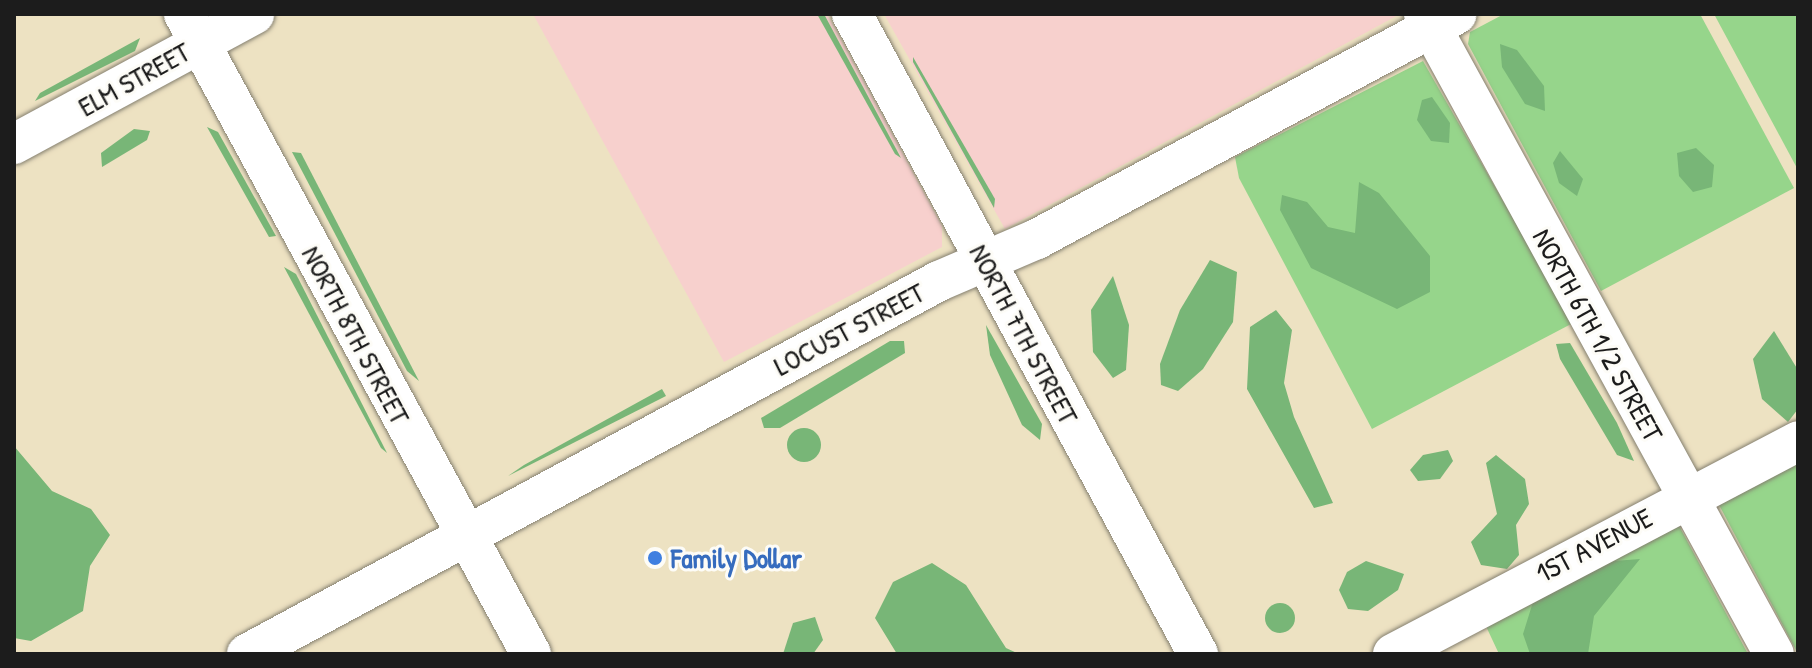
<!DOCTYPE html>
<html>
<head>
<meta charset="utf-8">
<style>
  body { margin:0 }
  #map { position:relative; width:1812px; height:668px; overflow:hidden; background:#ede2c2; font-family:"Patrick Hand",sans-serif }
  div>[style] { position:absolute }
  .built>* { inset:0; background:#f7d0cd }
  .green>* { inset:0; background:#96d58b }
  .forest>* { inset:0; background:#78b677 }
  .round { border-radius:50% }
  .roads { filter:drop-shadow(0 0 2px #847f6f) drop-shadow(0 0 2px #847f6f) }
  .minor>* { height:40px; margin:-20px; padding:0 20px; transform-origin:20px; border-radius:20px; background:#fff }
  .dots>* { width:22px; height:22px; translate:-50% -50%; box-sizing:border-box; border:4px solid #fdfcf7; border-radius:50% }
  span { translate:-50% -50%; white-space:nowrap; text-align:center; line-height:1.15; -webkit-text-stroke:6px #fdfcf7; paint-order:stroke }
  .street-label { font-size:28px; color:#1c1c1c }
  .shop-label { font-size:28px; color:#366cbe; font-weight:700 }
  .left { translate:0 -50%; text-align:left }
  .frame { position:absolute; inset:0; border:16px solid #1c1c1c; pointer-events:none }
</style>
</head>
<body>
<div id="map">
  <div class="built">
    <div style="clip-path:polygon(533px 14px,827px 14px,942px 226px,942px 247px,724px 362px)"></div>
    <div style="clip-path:polygon(884px 14px,1400px 14px,1005px 229px)"></div>
  </div>
  <div class="green">
    <div style="clip-path:polygon(1504px 14px,1700px 14px,1794px 188px,1601px 291px,1468px 44px,1470px 32px)"></div>
    <div style="clip-path:polygon(1714px 14px,1798px 14px,1798px 170px)"></div>
    <div style="clip-path:polygon(1423px 61px,1573px 323px,1372px 429px,1239px 178px,1235px 157px)"></div>
    <div style="clip-path:polygon(1798px 455px,1798px 654px,1718px 503px)"></div>
    <div style="clip-path:polygon(1677px 522px,1748px 654px,1499px 654px,1484px 622px)"></div>
  </div>
  <div class="forest">
    <div style="clip-path:polygon(817px 14px,824px 14px,901px 158px,895px 154px)"></div>
    <div style="clip-path:polygon(140px 38px,135px 51px,35px 101px,40px 93px)"></div>
    <div style="clip-path:polygon(1500px 44px,1517px 50px,1544px 86px,1545px 111px,1525px 104px,1502px 67px)"></div>
    <div style="clip-path:polygon(913px 57px,995px 199px,994px 208px,913px 62px)"></div>
    <div style="clip-path:polygon(1432px 97px,1450px 123px,1449px 143px,1431px 141px,1417px 120px,1422px 100px)"></div>
    <div style="clip-path:polygon(207px 127px,218px 132px,276px 236px,269px 237px)"></div>
    <div style="clip-path:polygon(134px 129px,150px 131px,147px 140px,102px 167px,101px 153px)"></div>
    <div style="clip-path:polygon(1696px 148px,1714px 165px,1712px 187px,1693px 192px,1679px 176px,1677px 153px)"></div>
    <div style="clip-path:polygon(1560px 151px,1583px 179px,1577px 196px,1559px 183px,1553px 163px)"></div>
    <div style="clip-path:polygon(292px 152px,301px 153px,419px 381px,407px 371px)"></div>
    <div style="clip-path:polygon(1359px 182px,1379px 193px,1430px 256px,1430px 292px,1397px 309px,1311px 268px,1280px 210px,1282px 195px,1307px 202px,1328px 227px,1355px 233px)"></div>
    <div style="clip-path:polygon(1210px 260px,1237px 272px,1233px 322px,1203px 369px,1178px 391px,1161px 385px,1160px 364px,1180px 310px)"></div>
    <div style="clip-path:polygon(284px 267px,296px 274px,387px 453px,381px 448px)"></div>
    <div style="clip-path:polygon(1113px 276px,1129px 325px,1126px 370px,1113px 378px,1093px 352px,1091px 310px)"></div>
    <div style="clip-path:polygon(1276px 310px,1292px 330px,1284px 383px,1294px 417px,1333px 503px,1314px 508px,1247px 389px,1250px 327px)"></div>
    <div style="clip-path:polygon(986px 325px,1042px 424px,1040px 440px,1022px 425px,990px 355px)"></div>
    <div style="clip-path:polygon(1774px 331px,1798px 370px,1798px 409px,1788px 422px,1762px 399px,1753px 359px)"></div>
    <div style="clip-path:polygon(890px 341px,904px 341px,905px 353px,780px 428px,764px 428px,761px 418px)"></div>
    <div style="clip-path:polygon(1570px 343px,1617px 423px,1634px 461px,1617px 455px,1560px 359px,1556px 344px)"></div>
    <div style="clip-path:polygon(662px 389px,666px 396px,508px 476px,524px 465px)"></div>
    <div class="round" style="left:787px;top:428px;width:34px;height:34px"></div>
    <div style="clip-path:polygon(14px 446px,52px 491px,91px 509px,110px 535px,90px 566px,83px 611px,31px 641px,14px 638px)"></div>
    <div style="clip-path:polygon(1448px 450px,1453px 461px,1440px 479px,1418px 481px,1410px 470px,1423px 455px)"></div>
    <div style="clip-path:polygon(1496px 455px,1525px 479px,1529px 504px,1516px 525px,1519px 555px,1507px 569px,1481px 565px,1471px 542px,1497px 514px,1486px 463px)"></div>
    <div style="clip-path:polygon(1640px 559px,1594px 616px,1588px 654px,1530px 654px,1523px 634px,1533px 602px,1614px 561px)"></div>
    <div style="clip-path:polygon(1366px 561px,1404px 574px,1398px 590px,1368px 611px,1348px 609px,1339px 590px,1347px 572px)"></div>
    <div style="clip-path:polygon(932px 563px,966px 585px,1006px 648px,1019px 654px,897px 654px,875px 618px,893px 582px)"></div>
    <div class="round" style="left:1265px;top:603px;width:30px;height:30px"></div>
    <div style="clip-path:polygon(815px 617px,823px 640px,813px 654px,783px 654px,793px 623px)"></div>
  </div>
  <div class="roads">
    <div class="minor">
      <div style="left:184px;top:14px;width:728px;rotate:61.53deg"></div>
      <div style="left:852px;top:14px;width:728px;rotate:61.6deg"></div>
      <div style="left:1424px;top:14px;width:729px;rotate:61.33deg"></div>
      <div style="left:14px;top:144px;width:273px;rotate:-28.4deg"></div>
      <div style="left:247px;top:654px;width:786px;rotate:-28.33deg"></div>
      <div style="left:939px;top:281px;width:107px;rotate:-23.2deg"></div>
      <div style="left:1037px;top:239px;width:476px;rotate:-28.2deg"></div>
      <div style="left:1393px;top:654px;width:458px;rotate:-27.7deg"></div>
    </div>
  </div>
  <div class="dots">
    <div style="left:655px;top:558px;background:#3f7fe0"></div>
  </div>
  <div class="street-label">
    <span style="left:134px;top:79px;rotate:-29deg">ELM STREET</span>
    <span style="left:849px;top:329px;rotate:-28deg">LOCUST STREET</span>
    <span style="left:1024px;top:334px;rotate:62deg">NORTH 7TH STREET</span>
    <span style="left:356px;top:335px;rotate:62deg">NORTH 8TH STREET</span>
    <span style="left:1598px;top:335px;rotate:61deg">NORTH 6TH 1/2 STREET</span>
    <span style="left:1594px;top:545px;rotate:-28deg">1ST AVENUE</span>
  </div>
  <div class="shop-label">
    <span class="left" style="left:671px;top:558px">Family Dollar</span>
  </div>
  <div class="frame"></div>
</div>
</body>
</html>
